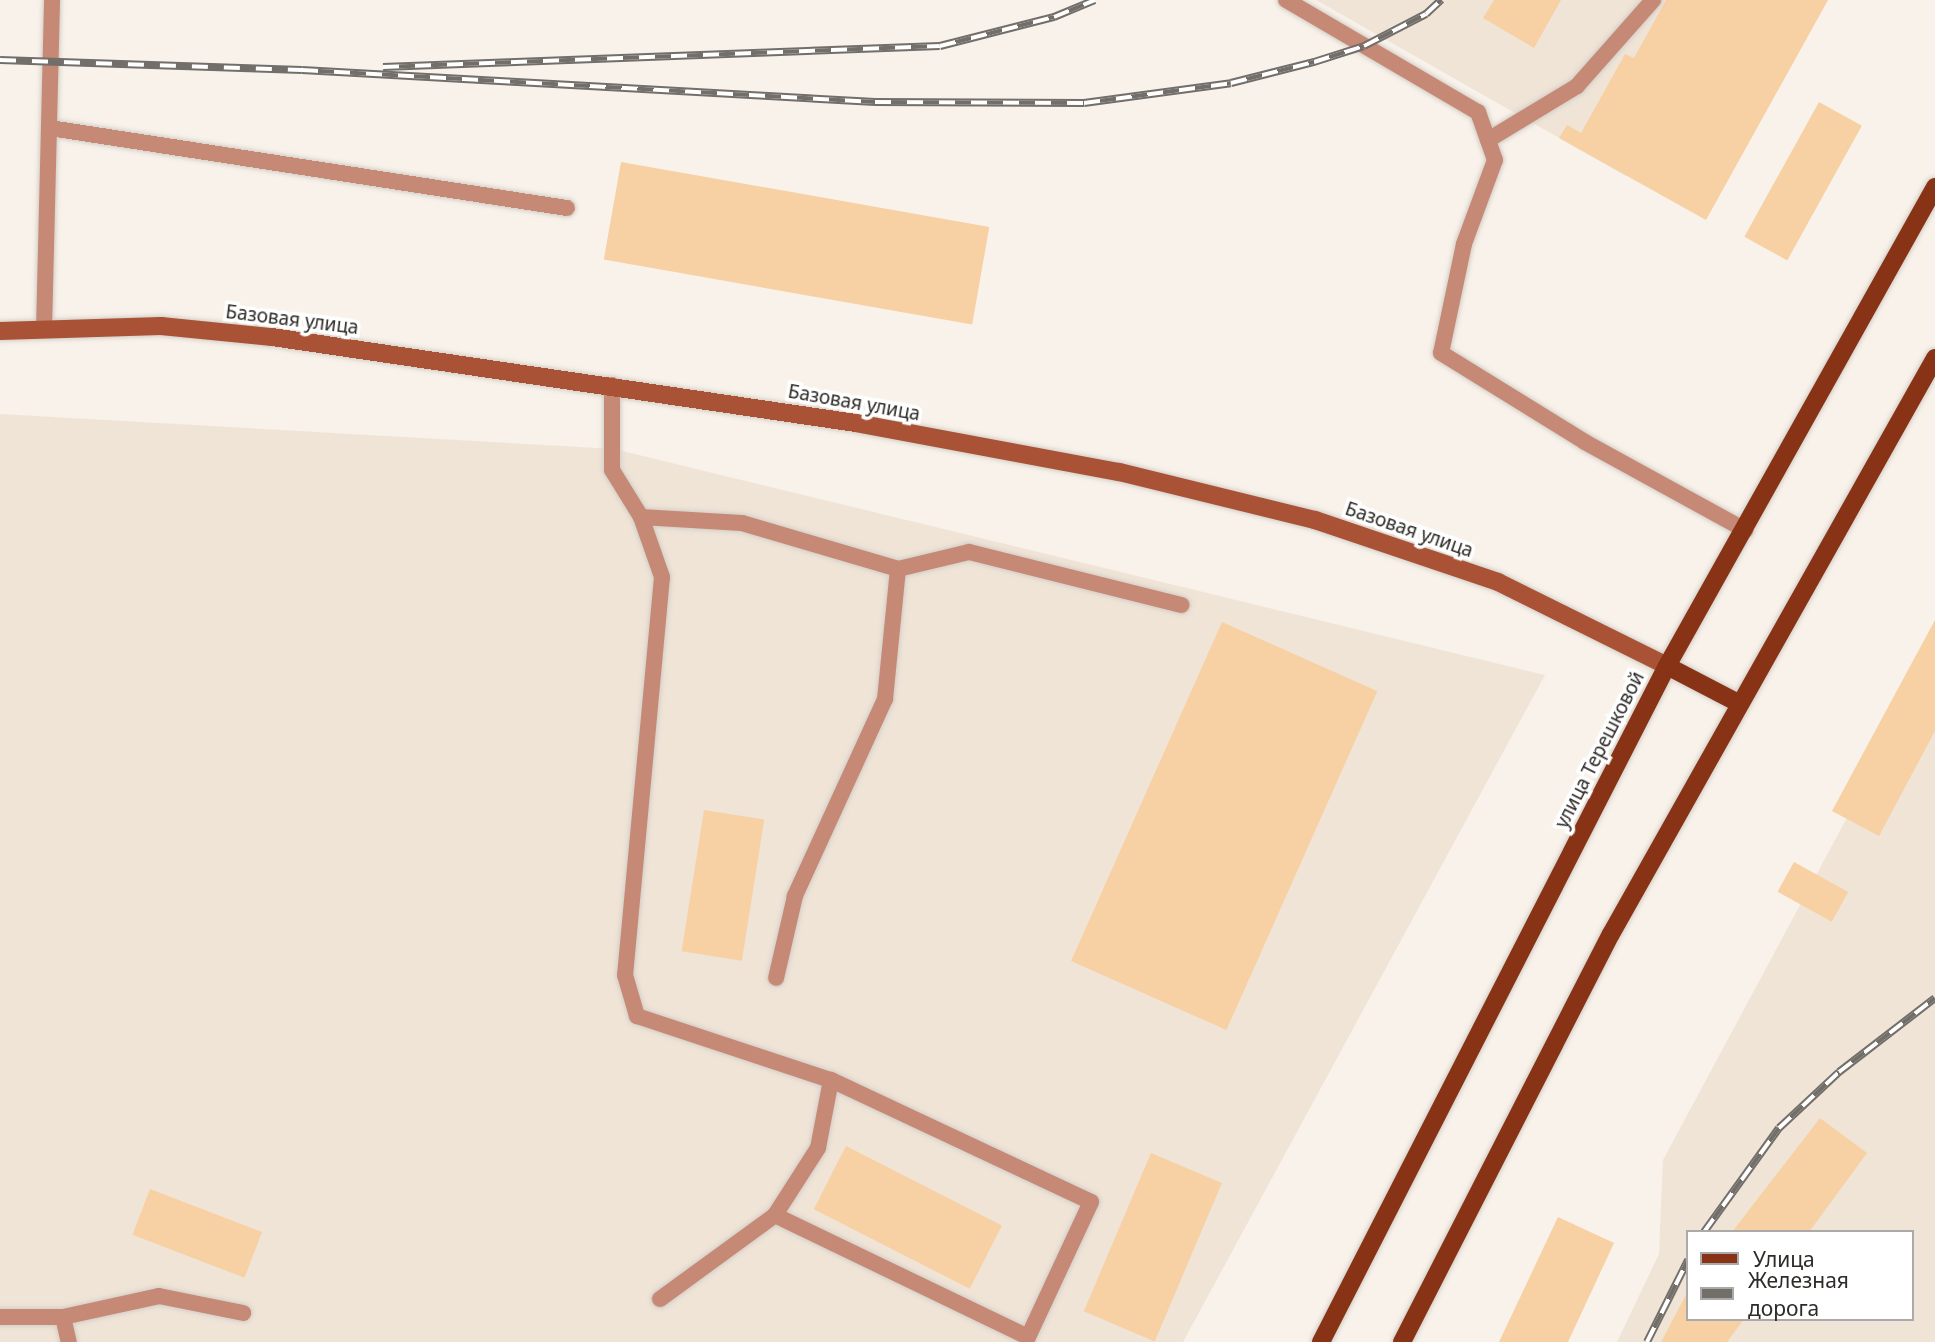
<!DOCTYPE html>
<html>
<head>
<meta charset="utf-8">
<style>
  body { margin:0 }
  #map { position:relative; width:1935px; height:1342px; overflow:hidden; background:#f8f2ea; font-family:"Noto Sans",sans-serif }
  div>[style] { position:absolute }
  .built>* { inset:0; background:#f0e4d7 }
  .building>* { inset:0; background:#f7d0a4; transform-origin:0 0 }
  .roads { filter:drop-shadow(0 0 2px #d3cec7) drop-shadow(0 0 2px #d3cec7) }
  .lane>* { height:16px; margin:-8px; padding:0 8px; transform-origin:8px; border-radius:8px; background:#c68975 }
  .secondary>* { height:18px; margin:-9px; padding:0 9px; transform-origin:9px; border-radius:9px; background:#aa5235 }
  .primary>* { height:18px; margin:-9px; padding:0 9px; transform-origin:9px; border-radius:9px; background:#883315 }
  .rail>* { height:8px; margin-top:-4px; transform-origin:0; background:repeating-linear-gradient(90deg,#fff 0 16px,#726e6a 0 32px); box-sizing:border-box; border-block:2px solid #726e6a }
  span { translate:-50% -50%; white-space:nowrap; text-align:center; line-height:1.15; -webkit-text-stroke:7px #fff; paint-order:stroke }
  .street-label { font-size:19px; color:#2d2a27 }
  .legend { position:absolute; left:1686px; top:1230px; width:228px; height:91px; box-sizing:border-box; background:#fff; border:2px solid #abaaa9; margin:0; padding:9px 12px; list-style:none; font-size:21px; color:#2d2a27 }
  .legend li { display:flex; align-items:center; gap:14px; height:35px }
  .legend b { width:35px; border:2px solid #abaaa9 }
</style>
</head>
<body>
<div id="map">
  <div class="built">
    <div style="clip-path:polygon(1316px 0,1723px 0,1626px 176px)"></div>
    <div style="clip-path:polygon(0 414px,614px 449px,1545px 675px,1183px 1342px,0 1342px)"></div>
    <div style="clip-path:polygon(evenodd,1935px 654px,1935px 1342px,1617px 1342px,1659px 1254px,1663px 1160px,1935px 654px,1688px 1232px,1912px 1232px,1912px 1319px,1688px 1319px,1688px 1232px)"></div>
  </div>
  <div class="building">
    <div style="clip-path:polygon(1494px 0,1561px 0,1534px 48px,1483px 18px)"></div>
    <div style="clip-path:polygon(1666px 0,1828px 0,1706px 220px,1559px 138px,1567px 125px,1581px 133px,1625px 54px,1634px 58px)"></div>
    <div style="left:1819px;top:102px;width:49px;height:154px;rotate:29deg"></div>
    <div style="left:621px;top:162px;width:374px;height:99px;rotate:10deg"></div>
    <div style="clip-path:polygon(1935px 620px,1935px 731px,1879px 836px,1832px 811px)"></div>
    <div style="left:1222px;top:622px;width:170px;height:371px;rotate:24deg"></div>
    <div style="left:704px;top:810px;width:61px;height:143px;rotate:9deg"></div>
    <div style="left:1794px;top:862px;width:62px;height:34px;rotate:29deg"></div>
    <div style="clip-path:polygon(1820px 1118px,1867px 1153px,1809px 1232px,1732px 1232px)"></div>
    <div style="left:846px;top:1146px;width:175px;height:71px;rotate:27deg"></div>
    <div style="left:1151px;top:1153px;width:77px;height:172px;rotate:23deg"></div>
    <div style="left:150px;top:1189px;width:120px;height:49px;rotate:21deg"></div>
    <div style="clip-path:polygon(1558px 1217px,1614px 1243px,1568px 1342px,1499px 1342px)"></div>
    <div style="clip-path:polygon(1688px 1291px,1688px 1319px,1744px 1319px,1727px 1342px,1661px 1342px)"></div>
  </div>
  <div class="roads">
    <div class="lane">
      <div style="left:1286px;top:0;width:222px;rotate:30.3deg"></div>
      <div style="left:1478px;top:112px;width:51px;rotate:70.5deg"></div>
      <div style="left:1495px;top:160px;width:90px;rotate:110.3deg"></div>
      <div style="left:1464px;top:244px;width:111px;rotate:101.9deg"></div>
      <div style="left:1441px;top:353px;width:169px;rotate:31.7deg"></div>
      <div style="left:1585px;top:442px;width:183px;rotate:28.8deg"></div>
      <div style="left:50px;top:128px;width:523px;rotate:8.8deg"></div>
      <div style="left:1488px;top:140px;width:104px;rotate:-31.2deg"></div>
      <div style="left:1577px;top:86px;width:115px;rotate:-48.5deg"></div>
      <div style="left:44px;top:330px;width:330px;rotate:-88.6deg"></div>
      <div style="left:612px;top:385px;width:85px;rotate:90deg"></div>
      <div style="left:612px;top:470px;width:55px;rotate:58.3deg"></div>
      <div style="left:641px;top:517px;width:64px;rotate:70.7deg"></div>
      <div style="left:662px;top:577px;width:400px;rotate:95.3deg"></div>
      <div style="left:625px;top:975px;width:43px;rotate:73.7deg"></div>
      <div style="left:637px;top:1016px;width:204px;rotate:18.3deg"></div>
      <div style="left:831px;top:1080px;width:287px;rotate:25.1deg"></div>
      <div style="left:1091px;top:1202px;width:149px;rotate:115deg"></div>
      <div style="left:1028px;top:1337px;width:281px;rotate:-154.3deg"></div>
      <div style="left:775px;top:1215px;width:80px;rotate:-57.3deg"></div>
      <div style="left:818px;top:1148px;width:69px;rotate:-79.2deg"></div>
      <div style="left:641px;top:517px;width:101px;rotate:3.4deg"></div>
      <div style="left:742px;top:523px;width:163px;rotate:16.4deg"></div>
      <div style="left:898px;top:569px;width:131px;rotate:95.7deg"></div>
      <div style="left:885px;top:699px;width:217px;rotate:114.6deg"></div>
      <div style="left:795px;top:896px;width:84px;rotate:103deg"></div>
      <div style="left:898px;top:569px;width:73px;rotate:-13.5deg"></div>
      <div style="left:969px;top:552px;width:219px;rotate:14deg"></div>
      <div style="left:660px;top:1299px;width:142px;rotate:-36.1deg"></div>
      <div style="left:0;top:1317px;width:63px"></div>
      <div style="left:63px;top:1317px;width:98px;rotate:-12.3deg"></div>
      <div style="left:159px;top:1296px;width:86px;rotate:11.4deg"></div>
      <div style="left:63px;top:1317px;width:26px;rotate:77deg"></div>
    </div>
    <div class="secondary">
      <div style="left:0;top:331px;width:161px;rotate:-1.8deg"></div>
      <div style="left:161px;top:326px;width:112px;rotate:5.7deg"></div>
      <div style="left:272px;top:337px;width:590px;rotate:8.38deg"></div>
      <div style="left:856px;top:423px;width:268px;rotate:10.6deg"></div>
      <div style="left:1119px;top:472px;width:202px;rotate:13.8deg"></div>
      <div style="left:1315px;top:520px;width:193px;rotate:18.7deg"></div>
      <div style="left:1498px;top:582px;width:189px;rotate:26.4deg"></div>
    </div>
    <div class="primary">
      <div style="left:1667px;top:666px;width:80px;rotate:27.5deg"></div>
      <div style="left:1321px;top:1342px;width:759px;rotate:-62.9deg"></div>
      <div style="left:1667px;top:666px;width:549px;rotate:-60.77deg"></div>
      <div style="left:1402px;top:1342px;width:458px;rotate:-62.9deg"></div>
      <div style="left:1611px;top:934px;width:661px;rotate:-60.64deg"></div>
    </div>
  </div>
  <div class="rail">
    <div style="left:0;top:60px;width:302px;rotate:1.9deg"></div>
    <div style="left:302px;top:70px;width:574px;rotate:3.2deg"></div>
    <div style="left:875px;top:102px;width:209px;rotate:0.3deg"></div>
    <div style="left:1084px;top:103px;width:148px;rotate:-7.7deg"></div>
    <div style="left:1231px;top:83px;width:86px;rotate:-14.2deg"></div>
    <div style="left:1314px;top:62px;width:52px;rotate:-17.7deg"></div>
    <div style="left:1364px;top:46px;width:70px;rotate:-27.3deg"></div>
    <div style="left:1426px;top:14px;width:21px;rotate:-43deg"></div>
    <div style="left:383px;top:67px;width:557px;rotate:-2.16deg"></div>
    <div style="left:940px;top:46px;width:118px;rotate:-14.3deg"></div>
    <div style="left:1054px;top:17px;width:44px;rotate:-22.5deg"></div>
    <div style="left:1704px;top:1232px;width:128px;rotate:-54.2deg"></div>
    <div style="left:1779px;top:1128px;width:82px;rotate:-43deg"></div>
    <div style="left:1839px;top:1072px;width:121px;rotate:-37.6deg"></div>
    <div style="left:1647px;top:1342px;width:92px;rotate:-63.4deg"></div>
  </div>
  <div class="street-label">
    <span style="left:292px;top:320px;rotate:7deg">Базовая улица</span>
    <span style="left:854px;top:403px;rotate:10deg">Базовая улица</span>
    <span style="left:1409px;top:530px;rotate:19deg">Базовая улица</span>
    <span style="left:1600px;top:750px;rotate:-63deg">улица Терешковой</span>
  </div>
  <ul class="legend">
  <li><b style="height:9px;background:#883315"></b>Улица</li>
  <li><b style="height:9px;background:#726e6a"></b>Железная дорога</li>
  </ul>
</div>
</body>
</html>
